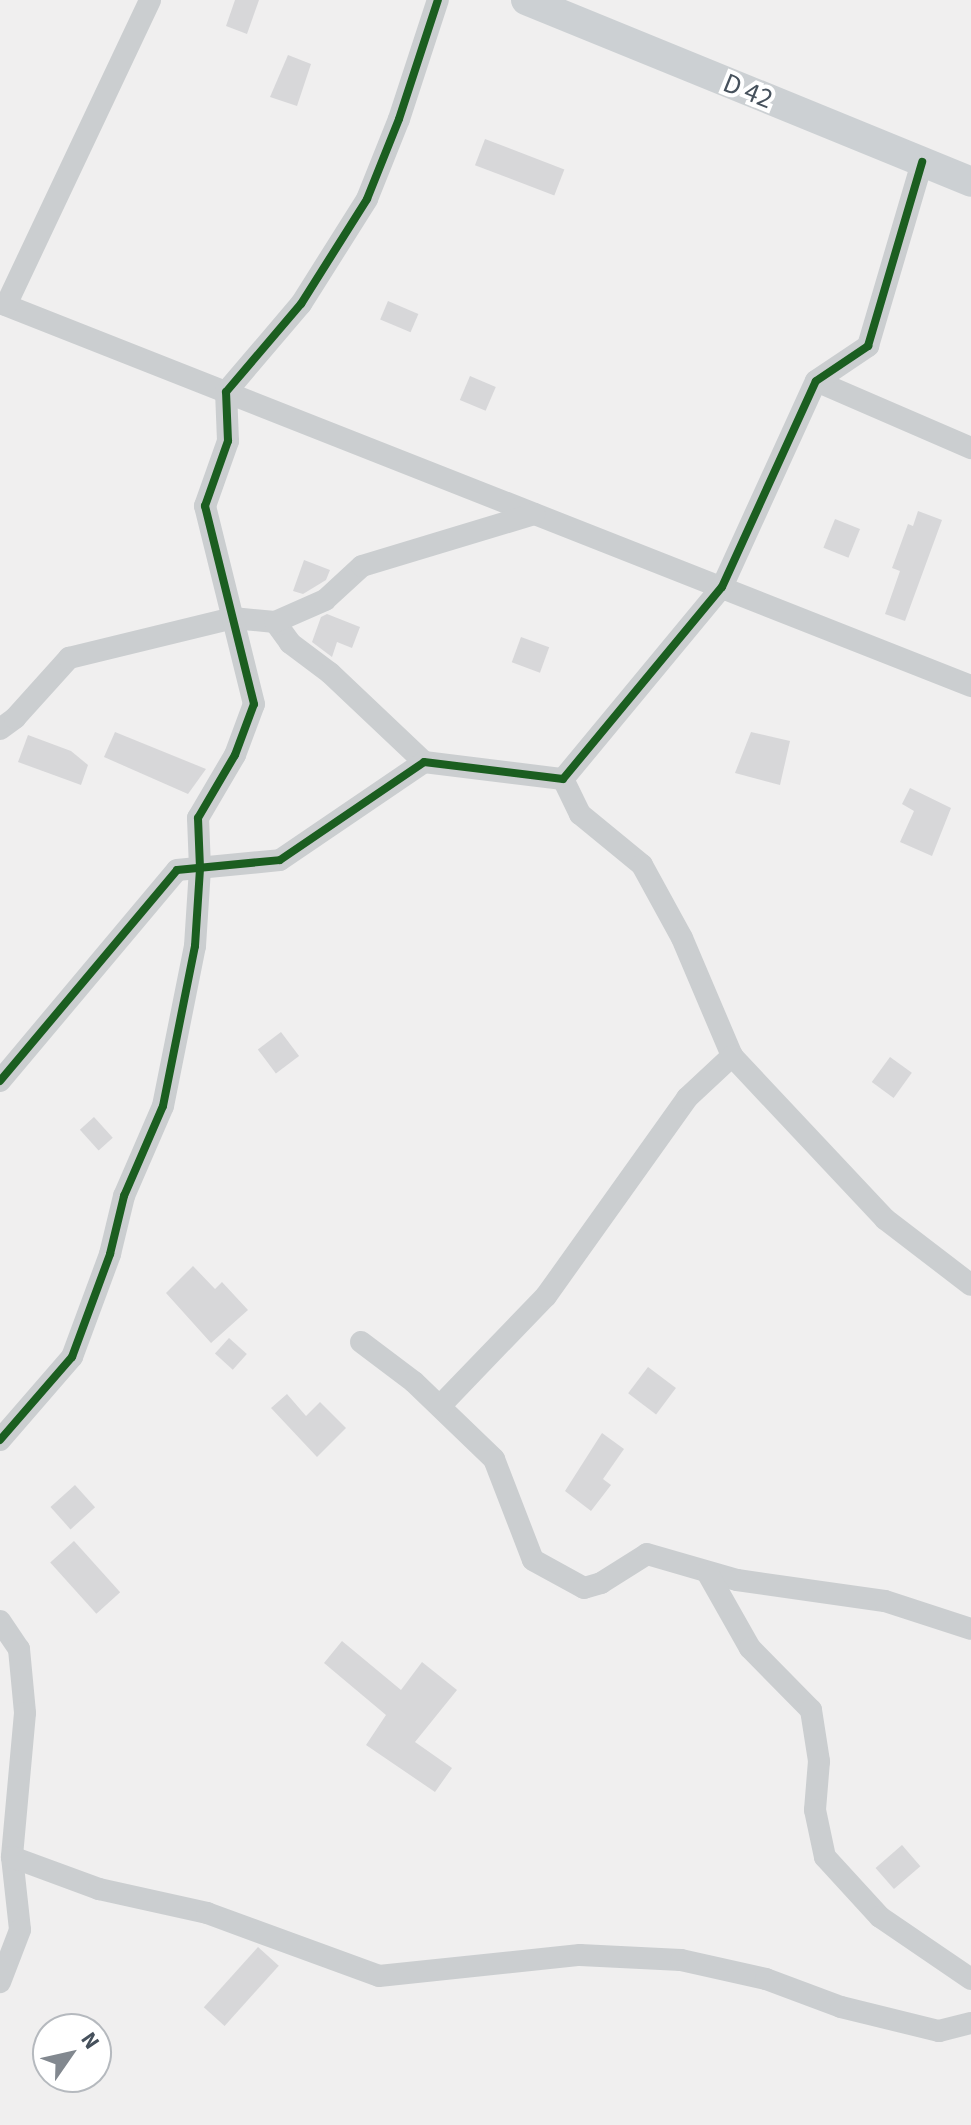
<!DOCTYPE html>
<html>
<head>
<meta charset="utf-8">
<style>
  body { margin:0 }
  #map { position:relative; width:971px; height:2125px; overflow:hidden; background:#f0efef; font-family:"Source Sans 3",sans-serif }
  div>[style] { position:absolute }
  .building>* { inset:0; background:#d7d7d9; transform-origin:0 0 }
  .street>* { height:22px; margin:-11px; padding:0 11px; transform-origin:11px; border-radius:11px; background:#cbced0 }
  .secondary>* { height:30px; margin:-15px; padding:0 15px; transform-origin:15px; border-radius:15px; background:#ccd0d3 }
  .cycleway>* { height:8px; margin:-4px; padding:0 4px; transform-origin:4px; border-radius:4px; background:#1b5e20 }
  span { translate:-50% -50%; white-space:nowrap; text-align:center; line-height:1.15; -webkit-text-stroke:8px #fff; paint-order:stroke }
  .street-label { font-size:28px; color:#46515c }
  .north { position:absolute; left:32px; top:2013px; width:80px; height:80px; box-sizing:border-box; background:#fff; border:2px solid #b5b9be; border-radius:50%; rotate:56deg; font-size:22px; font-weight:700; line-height:32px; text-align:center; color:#46515c }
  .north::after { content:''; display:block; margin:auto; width:28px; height:36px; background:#82888f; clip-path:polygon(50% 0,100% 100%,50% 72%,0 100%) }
</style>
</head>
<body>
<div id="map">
  <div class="building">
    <div style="clip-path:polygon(235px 0,259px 0,247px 34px,226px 26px)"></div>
    <div style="clip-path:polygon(288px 55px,311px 64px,297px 106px,270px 97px)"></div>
    <div style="left:485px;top:139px;width:85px;height:28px;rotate:21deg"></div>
    <div style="left:388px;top:301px;width:33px;height:20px;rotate:23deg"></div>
    <div style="left:470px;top:376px;width:28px;height:26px;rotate:23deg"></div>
    <div style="clip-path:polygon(918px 511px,942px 520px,905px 621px,885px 614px,900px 571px,892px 568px,908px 524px,913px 526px)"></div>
    <div style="left:835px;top:519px;width:27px;height:31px;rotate:22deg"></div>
    <div style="clip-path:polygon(304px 560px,330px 570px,326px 580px,303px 594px,293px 591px)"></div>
    <div style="clip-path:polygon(327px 614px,360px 627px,352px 648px,337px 642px,332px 657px,312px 642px,321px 617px)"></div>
    <div style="left:521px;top:637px;width:30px;height:27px;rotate:20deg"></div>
    <div style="clip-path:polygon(115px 732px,206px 769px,188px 794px,104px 757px)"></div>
    <div style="clip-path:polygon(751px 732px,790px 741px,780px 785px,735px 773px)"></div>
    <div style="clip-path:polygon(28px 735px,71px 751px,88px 765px,81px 785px,18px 762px)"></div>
    <div style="clip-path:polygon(910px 788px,951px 808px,932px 856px,900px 842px,914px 811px,902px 804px)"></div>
    <div style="left:281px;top:1032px;width:30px;height:29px;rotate:53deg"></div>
    <div style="left:890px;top:1057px;width:27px;height:31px;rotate:36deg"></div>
    <div style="left:94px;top:1117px;width:28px;height:19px;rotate:48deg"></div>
    <div style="clip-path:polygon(193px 1266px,215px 1289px,222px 1282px,248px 1310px,211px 1343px,166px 1293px)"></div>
    <div style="left:229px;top:1338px;width:24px;height:21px;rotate:42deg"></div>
    <div style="left:648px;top:1367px;width:35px;height:33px;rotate:37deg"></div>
    <div style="clip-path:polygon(287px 1394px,306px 1416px,320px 1402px,346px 1428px,317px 1457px,271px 1408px)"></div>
    <div style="clip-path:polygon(602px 1433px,624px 1449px,603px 1479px,611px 1485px,591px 1511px,565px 1491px)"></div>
    <div style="left:75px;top:1485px;width:30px;height:33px;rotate:48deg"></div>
    <div style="left:74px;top:1541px;width:69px;height:32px;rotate:48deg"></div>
    <div style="clip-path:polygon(342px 1641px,401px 1690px,422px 1662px,457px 1690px,415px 1742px,452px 1768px,435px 1792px,366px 1745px,386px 1715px,324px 1663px)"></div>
    <div style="left:902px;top:1845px;width:28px;height:35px;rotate:49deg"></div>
    <div style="left:258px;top:1947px;width:28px;height:81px;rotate:42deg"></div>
  </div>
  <div class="street">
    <div style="left:0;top:303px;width:1044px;rotate:21.53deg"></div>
    <div style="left:6px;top:305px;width:337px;rotate:-64.7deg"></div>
    <div style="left:816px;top:381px;width:169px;rotate:23.4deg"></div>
    <div style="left:275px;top:622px;width:26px;rotate:54deg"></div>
    <div style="left:290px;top:643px;width:50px;rotate:36.9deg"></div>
    <div style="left:330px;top:673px;width:129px;rotate:43.4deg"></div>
    <div style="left:0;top:729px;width:19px;rotate:-36deg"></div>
    <div style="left:15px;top:718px;width:81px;rotate:-48deg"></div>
    <div style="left:69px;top:658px;width:169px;rotate:-13.7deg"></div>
    <div style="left:233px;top:618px;width:42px;rotate:5.4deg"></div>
    <div style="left:275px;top:622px;width:55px;rotate:-23.7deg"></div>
    <div style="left:325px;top:600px;width:50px;rotate:-42.6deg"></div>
    <div style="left:362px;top:566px;width:180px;rotate:-16.8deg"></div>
    <div style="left:563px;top:779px;width:39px;rotate:64deg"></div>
    <div style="left:580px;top:814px;width:80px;rotate:39.4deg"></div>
    <div style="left:642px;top:865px;width:83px;rotate:61.3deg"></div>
    <div style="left:682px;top:938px;width:128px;rotate:67deg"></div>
    <div style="left:732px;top:1056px;width:224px;rotate:46.8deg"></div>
    <div style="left:885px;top:1219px;width:108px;rotate:37.5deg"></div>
    <div style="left:0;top:1081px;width:275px;rotate:-50deg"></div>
    <div style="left:177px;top:870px;width:103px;rotate:-5.5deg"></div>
    <div style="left:280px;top:860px;width:174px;rotate:-34.2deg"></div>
    <div style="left:424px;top:762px;width:140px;rotate:7deg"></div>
    <div style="left:563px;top:779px;width:249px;rotate:-50.4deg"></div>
    <div style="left:722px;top:587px;width:226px;rotate:-65.5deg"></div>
    <div style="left:816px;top:381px;width:63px;rotate:-33.9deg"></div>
    <div style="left:868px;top:346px;width:192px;rotate:-73.6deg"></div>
    <div style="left:361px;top:1342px;width:66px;rotate:37deg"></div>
    <div style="left:414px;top:1382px;width:111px;rotate:43.9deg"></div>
    <div style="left:494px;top:1459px;width:108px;rotate:68.9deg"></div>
    <div style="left:533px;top:1560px;width:58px;rotate:28.8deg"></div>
    <div style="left:584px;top:1588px;width:18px;rotate:-16deg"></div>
    <div style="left:601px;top:1583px;width:54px;rotate:-32.2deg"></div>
    <div style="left:647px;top:1554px;width:94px;rotate:16.1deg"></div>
    <div style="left:737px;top:1580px;width:149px;rotate:8.1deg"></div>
    <div style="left:885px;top:1601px;width:90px;rotate:18deg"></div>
    <div style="left:440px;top:1406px;width:153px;rotate:-46.1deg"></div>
    <div style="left:546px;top:1296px;width:243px;rotate:-54.5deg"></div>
    <div style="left:687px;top:1098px;width:62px;rotate:-43deg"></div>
    <div style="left:0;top:1440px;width:110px;rotate:-49.1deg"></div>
    <div style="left:72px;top:1357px;width:110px;rotate:-69.7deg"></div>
    <div style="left:110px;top:1254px;width:60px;rotate:-76.4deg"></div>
    <div style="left:124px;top:1196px;width:98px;rotate:-66.6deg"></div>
    <div style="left:163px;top:1106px;width:163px;rotate:-78.7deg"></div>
    <div style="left:195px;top:946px;width:78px;rotate:-86.3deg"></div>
    <div style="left:200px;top:868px;width:50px;rotate:-92.3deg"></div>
    <div style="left:198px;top:818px;width:73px;rotate:-59.6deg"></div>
    <div style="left:235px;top:755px;width:54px;rotate:-69.6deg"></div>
    <div style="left:254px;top:704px;width:204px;rotate:-103.9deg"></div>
    <div style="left:205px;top:506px;width:69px;rotate:-70.5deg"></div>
    <div style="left:228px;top:441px;width:49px;rotate:-92.3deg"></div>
    <div style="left:226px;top:392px;width:116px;rotate:-49.6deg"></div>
    <div style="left:301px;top:304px;width:124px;rotate:-57.8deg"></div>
    <div style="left:367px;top:199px;width:86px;rotate:-68.2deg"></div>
    <div style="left:399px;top:119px;width:125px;rotate:-71.9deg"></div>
    <div style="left:707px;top:1572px;width:87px;rotate:60.5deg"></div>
    <div style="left:750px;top:1648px;width:87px;rotate:45.5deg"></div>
    <div style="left:811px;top:1710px;width:52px;rotate:81.1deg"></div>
    <div style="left:819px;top:1761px;width:49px;rotate:94.7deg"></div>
    <div style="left:815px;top:1810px;width:48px;rotate:78deg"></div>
    <div style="left:825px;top:1857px;width:81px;rotate:47.5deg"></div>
    <div style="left:880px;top:1917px;width:110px;rotate:34.3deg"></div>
    <div style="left:0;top:1621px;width:34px;rotate:56deg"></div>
    <div style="left:19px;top:1649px;width:64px;rotate:84.6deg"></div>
    <div style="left:25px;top:1713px;width:145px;rotate:95.2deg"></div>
    <div style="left:12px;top:1857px;width:73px;rotate:83.7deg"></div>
    <div style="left:20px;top:1930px;width:56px;rotate:111deg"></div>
    <div style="left:12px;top:1857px;width:93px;rotate:20.2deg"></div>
    <div style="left:99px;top:1889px;width:111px;rotate:12.5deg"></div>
    <div style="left:207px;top:1913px;width:183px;rotate:20.1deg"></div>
    <div style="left:379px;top:1976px;width:202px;rotate:-6deg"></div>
    <div style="left:580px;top:1955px;width:101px;rotate:2.8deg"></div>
    <div style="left:681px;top:1960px;width:87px;rotate:12.6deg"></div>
    <div style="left:766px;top:1979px;width:80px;rotate:20.5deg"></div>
    <div style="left:841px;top:2007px;width:101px;rotate:13.8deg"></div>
    <div style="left:939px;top:2031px;width:33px;rotate:-14deg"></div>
  </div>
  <div class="secondary">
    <div style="left:526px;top:0;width:481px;rotate:22.2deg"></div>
  </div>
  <div class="cycleway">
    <div style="left:0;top:1081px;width:275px;rotate:-50deg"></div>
    <div style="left:177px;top:870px;width:103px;rotate:-5.5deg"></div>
    <div style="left:280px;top:860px;width:174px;rotate:-34.2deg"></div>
    <div style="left:424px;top:762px;width:140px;rotate:7deg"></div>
    <div style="left:563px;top:779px;width:249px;rotate:-50.4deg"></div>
    <div style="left:722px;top:587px;width:226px;rotate:-65.5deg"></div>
    <div style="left:816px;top:381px;width:63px;rotate:-33.9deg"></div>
    <div style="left:868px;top:346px;width:192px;rotate:-73.6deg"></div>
    <div style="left:0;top:1440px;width:110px;rotate:-49.1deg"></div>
    <div style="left:72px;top:1357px;width:110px;rotate:-69.7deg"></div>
    <div style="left:110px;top:1254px;width:60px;rotate:-76.4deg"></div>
    <div style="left:124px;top:1196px;width:98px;rotate:-66.6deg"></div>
    <div style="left:163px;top:1106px;width:163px;rotate:-78.7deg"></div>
    <div style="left:195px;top:946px;width:78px;rotate:-86.3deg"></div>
    <div style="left:200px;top:868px;width:50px;rotate:-92.3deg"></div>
    <div style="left:198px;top:818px;width:73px;rotate:-59.6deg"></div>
    <div style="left:235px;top:755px;width:54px;rotate:-69.6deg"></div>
    <div style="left:254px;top:704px;width:204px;rotate:-103.9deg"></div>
    <div style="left:205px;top:506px;width:69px;rotate:-70.5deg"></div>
    <div style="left:228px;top:441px;width:49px;rotate:-92.3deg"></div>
    <div style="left:226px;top:392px;width:116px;rotate:-49.6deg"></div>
    <div style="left:301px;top:304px;width:124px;rotate:-57.8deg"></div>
    <div style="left:367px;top:199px;width:86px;rotate:-68.2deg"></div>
    <div style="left:399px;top:119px;width:125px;rotate:-71.9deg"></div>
  </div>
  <div class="street-label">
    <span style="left:748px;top:91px;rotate:22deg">D 42</span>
  </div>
  <div class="north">N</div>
</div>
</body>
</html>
